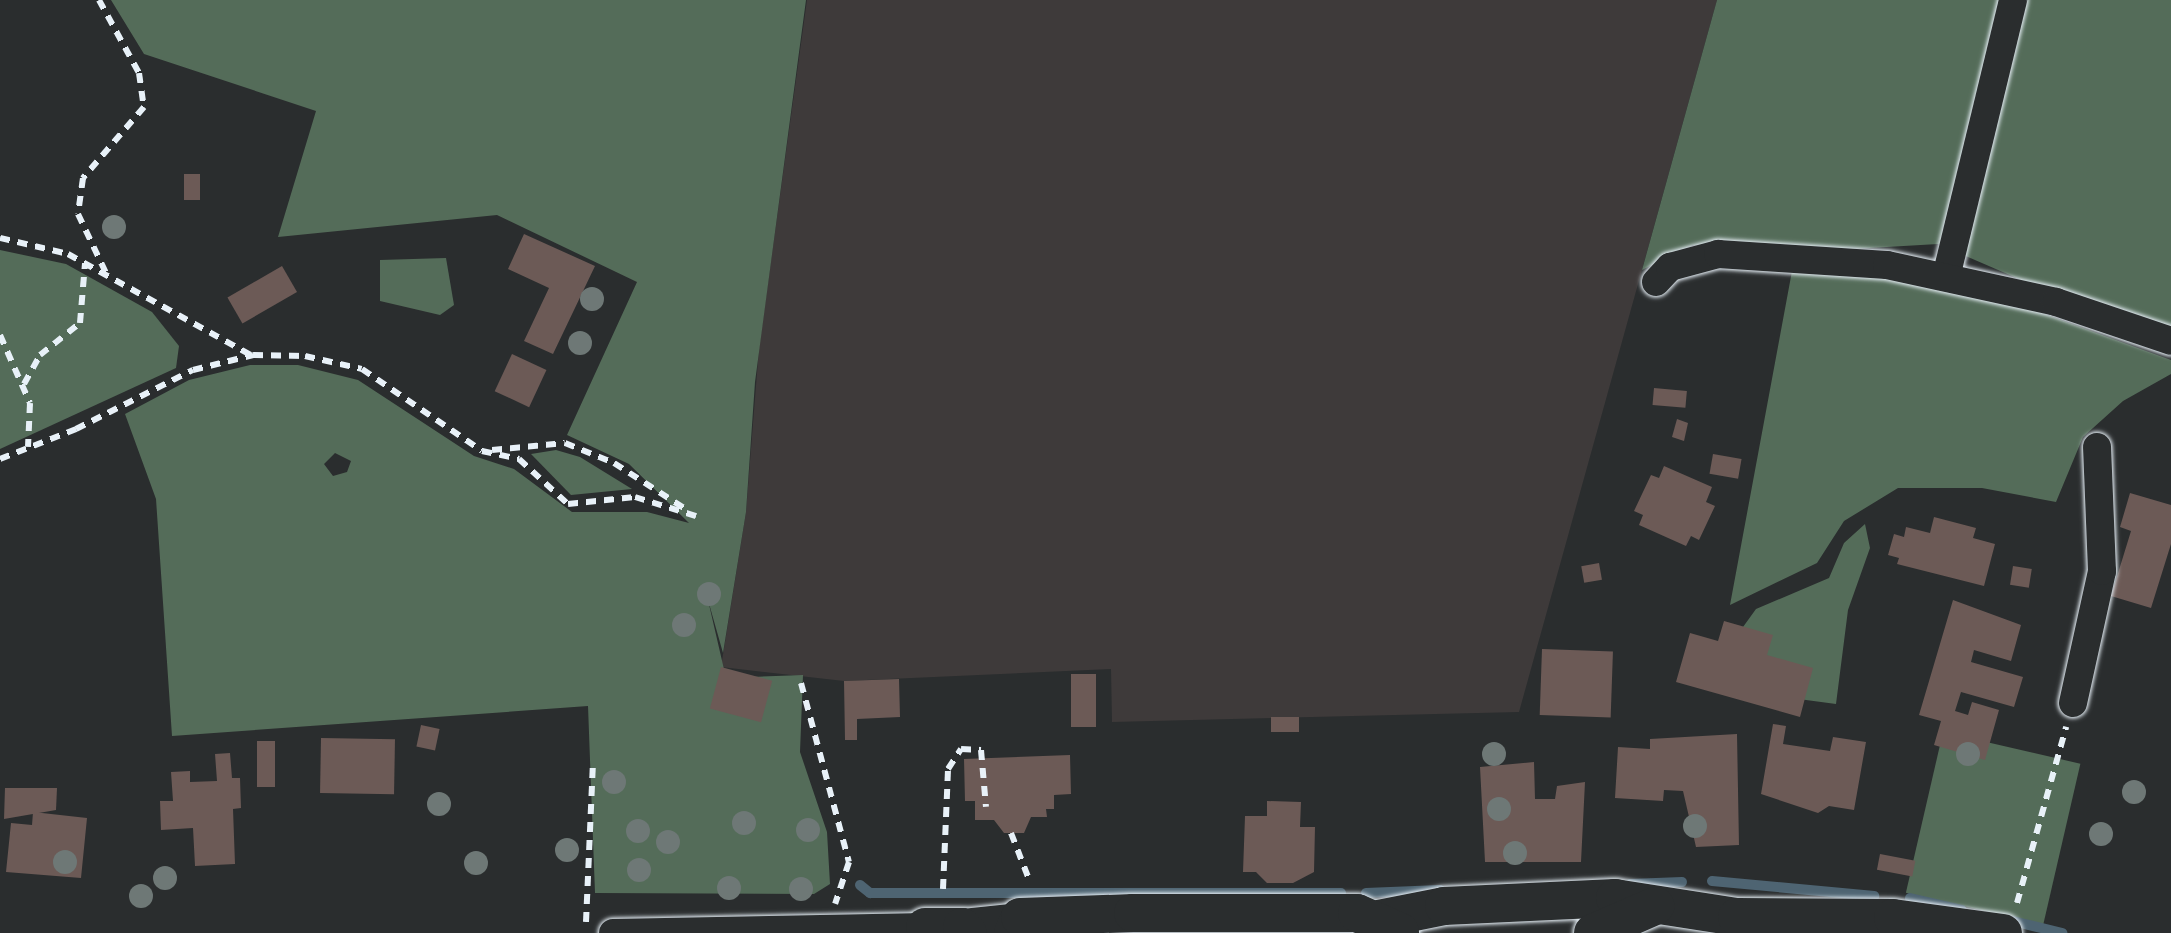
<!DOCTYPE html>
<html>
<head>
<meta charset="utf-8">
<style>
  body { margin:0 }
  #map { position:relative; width:2171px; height:933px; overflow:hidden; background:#2a2d2e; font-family:Sriracha,sans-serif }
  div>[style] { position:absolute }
  .built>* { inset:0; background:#3e3a3a }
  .green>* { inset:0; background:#546c59; transform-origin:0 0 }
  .stream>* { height:10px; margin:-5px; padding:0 5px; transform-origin:5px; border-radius:5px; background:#4e6472 }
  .building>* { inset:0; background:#6c5a56; transform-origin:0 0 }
  .path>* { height:6px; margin-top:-3px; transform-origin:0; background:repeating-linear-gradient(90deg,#e8f1f8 0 10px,transparent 0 18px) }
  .roads { filter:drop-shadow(0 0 2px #e8f1f8) drop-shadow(0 0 2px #e8f1f8) }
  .street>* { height:28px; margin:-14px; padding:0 14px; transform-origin:14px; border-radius:14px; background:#2a2d2e }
  .secondary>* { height:38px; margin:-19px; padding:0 19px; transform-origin:19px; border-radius:19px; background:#2a2d2e }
  .trees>* { width:24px; height:24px; margin:-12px; border-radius:50%; background:#6e7876 }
  span { translate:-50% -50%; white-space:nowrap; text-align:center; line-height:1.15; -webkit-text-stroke:9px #2a2d2e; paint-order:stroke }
</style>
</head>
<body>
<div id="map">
  <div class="built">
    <div style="clip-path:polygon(807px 0,1717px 0,1519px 712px,1112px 722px,1111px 669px,844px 681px,721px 667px,746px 512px,759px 348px)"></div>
  </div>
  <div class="green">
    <div style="clip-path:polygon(evenodd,111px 0,806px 0,755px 382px,746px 512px,723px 653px,708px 600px,726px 678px,803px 675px,800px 752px,827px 832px,830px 884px,814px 894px,595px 893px,588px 706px,172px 736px,156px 499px,125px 414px,189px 380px,250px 365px,298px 365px,358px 380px,474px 456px,514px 469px,572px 512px,647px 512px,689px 523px,629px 464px,567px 435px,637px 282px,497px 215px,278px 237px,316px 111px,144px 54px,111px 0,335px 453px,351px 461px,347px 472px,333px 476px,324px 464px,335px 453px)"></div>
    <div style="clip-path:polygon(1717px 0,2171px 0,2171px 345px,1938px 244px,1835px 250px,1693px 245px,1642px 270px)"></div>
    <div style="clip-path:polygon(0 250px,66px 264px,152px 312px,179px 346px,176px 368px,0 449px)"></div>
    <div style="clip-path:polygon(446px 258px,454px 305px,440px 315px,380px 301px,380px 260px)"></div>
    <div style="clip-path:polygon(1792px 271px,1948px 279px,2171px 360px,2171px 374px,2123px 401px,2083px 437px,2056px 502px,1982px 488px,1898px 488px,1844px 521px,1817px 563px,1730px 605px)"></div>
    <div style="clip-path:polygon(556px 450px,580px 457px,632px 489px,571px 495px,531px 454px)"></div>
    <div style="clip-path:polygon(1865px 524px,1870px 548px,1848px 610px,1836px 704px,1768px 695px,1743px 627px,1756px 609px,1829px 578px,1844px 543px)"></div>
    <div style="left:1943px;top:732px;width:141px;height:165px;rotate:13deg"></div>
  </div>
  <div class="stream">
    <div style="left:1712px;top:881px;width:163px;rotate:5.3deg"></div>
    <div style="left:1630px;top:884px;width:52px;rotate:-2.2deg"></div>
    <div style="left:860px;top:885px;width:13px;rotate:39deg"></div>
    <div style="left:870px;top:893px;width:471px"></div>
    <div style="left:1366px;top:893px;width:74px;rotate:-2.3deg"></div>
    <div style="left:1910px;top:898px;width:53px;rotate:13deg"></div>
    <div style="left:2008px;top:920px;width:56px;rotate:13.5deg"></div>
  </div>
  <div class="building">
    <div style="left:184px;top:174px;width:16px;height:26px"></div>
    <div style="clip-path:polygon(524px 234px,595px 266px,553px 354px,524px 341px,549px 288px,508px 269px)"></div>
    <div style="left:282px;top:266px;width:30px;height:63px;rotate:60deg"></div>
    <div style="left:512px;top:354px;width:38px;height:41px;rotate:25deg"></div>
    <div style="left:1654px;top:388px;width:33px;height:17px;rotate:5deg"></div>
    <div style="clip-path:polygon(1677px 419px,1688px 423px,1684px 441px,1672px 437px)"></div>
    <div style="left:1713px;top:454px;width:29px;height:20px;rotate:10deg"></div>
    <div style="clip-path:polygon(1664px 466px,1712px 487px,1706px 502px,1715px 506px,1699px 540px,1691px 536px,1686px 546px,1639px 525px,1643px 515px,1634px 511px,1651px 475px,1659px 478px)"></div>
    <div style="clip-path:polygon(2130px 493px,2171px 505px,2171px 544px,2151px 608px,2111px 596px,2131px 531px,2120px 527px)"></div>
    <div style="clip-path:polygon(1934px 517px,1976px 528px,1973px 538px,1995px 544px,1984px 586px,1897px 564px,1899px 558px,1888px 555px,1894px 534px,1904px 537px,1906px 527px,1930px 533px)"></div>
    <div style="left:1599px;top:563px;width:17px;height:18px;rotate:80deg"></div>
    <div style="left:2013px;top:566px;width:19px;height:19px;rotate:9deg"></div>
    <div style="clip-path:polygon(1953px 600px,2021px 625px,2011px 661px,1974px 650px,1971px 662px,2023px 677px,2014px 707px,1961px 692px,1955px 711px,1968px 715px,1972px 702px,1999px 710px,1985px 760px,1934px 745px,1941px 721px,1919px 715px)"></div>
    <div style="clip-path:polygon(1724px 621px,1773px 635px,1767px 655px,1813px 668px,1800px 717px,1676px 682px,1690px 633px,1718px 641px)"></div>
    <div style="left:1542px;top:649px;width:71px;height:66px;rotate:2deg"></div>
    <div style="left:721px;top:667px;width:53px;height:43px;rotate:15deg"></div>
    <div style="left:1071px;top:674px;width:25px;height:53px"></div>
    <div style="clip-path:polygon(899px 679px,900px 717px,857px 719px,857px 740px,845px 740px,844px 681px)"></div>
    <div style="left:1271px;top:717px;width:28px;height:15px"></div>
    <div style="clip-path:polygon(1773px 724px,1786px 726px,1783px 744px,1830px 751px,1833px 737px,1866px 742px,1854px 810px,1829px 806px,1818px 813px,1761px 794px)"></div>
    <div style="left:421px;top:725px;width:19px;height:22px;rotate:12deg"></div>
    <div style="clip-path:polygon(1737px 734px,1739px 845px,1696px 847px,1683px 791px,1664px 790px,1663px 801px,1615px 798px,1618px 747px,1650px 749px,1650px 739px)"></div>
    <div style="left:321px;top:738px;width:74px;height:55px;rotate:1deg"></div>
    <div style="left:257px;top:741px;width:18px;height:46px"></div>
    <div style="clip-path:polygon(230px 753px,232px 778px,240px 778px,241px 808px,233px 809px,235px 864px,195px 866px,193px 828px,161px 830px,160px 801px,173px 801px,171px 772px,190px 771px,190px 782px,217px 781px,215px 754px)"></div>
    <div style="clip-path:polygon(1070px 755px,1071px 794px,1054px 795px,1054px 809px,1046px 809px,1047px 817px,1031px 817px,1024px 833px,1004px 833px,994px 820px,975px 820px,975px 801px,965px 801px,964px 759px)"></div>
    <div style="clip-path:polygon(1534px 762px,1535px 799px,1555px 799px,1557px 786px,1585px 782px,1581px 862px,1485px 862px,1480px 767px)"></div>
    <div style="clip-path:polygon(5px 788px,57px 788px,56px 810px,4px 819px)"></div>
    <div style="clip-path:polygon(1267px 801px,1301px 802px,1300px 827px,1315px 827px,1314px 872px,1293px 883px,1267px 883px,1256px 872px,1243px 872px,1245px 816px,1267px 816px)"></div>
    <div style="clip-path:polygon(33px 812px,87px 818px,81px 878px,6px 872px,11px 823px,32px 825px)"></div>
    <div style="left:1880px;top:854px;width:36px;height:16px;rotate:11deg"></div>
  </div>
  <div class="path">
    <div style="left:99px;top:0;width:83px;rotate:61.3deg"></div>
    <div style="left:139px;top:73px;width:34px;rotate:82deg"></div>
    <div style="left:144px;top:107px;width:94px;rotate:130.7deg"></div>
    <div style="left:83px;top:178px;width:36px;rotate:98deg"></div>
    <div style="left:78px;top:214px;width:65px;rotate:64.6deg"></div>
    <div style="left:0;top:238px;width:70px;rotate:13.2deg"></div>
    <div style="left:68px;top:254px;width:209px;rotate:28.9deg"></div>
    <div style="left:0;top:335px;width:74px;rotate:66.2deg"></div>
    <div style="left:30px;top:403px;width:44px;rotate:92.6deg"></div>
    <div style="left:24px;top:384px;width:33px;rotate:-61deg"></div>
    <div style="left:40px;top:355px;width:51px;rotate:-38.7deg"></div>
    <div style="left:80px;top:323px;width:60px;rotate:-85.2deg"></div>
    <div style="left:492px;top:450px;width:73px;rotate:-5.5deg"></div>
    <div style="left:565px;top:443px;width:53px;rotate:22.2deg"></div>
    <div style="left:614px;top:463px;width:87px;rotate:32.8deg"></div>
    <div style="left:0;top:459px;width:82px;rotate:-21.5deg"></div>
    <div style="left:76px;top:429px;width:131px;rotate:-26.8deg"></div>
    <div style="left:193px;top:370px;width:62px;rotate:-14deg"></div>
    <div style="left:253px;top:355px;width:52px;rotate:1.1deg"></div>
    <div style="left:305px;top:356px;width:58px;rotate:12.8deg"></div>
    <div style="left:362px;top:369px;width:145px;rotate:34.3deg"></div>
    <div style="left:482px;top:451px;width:38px;rotate:12deg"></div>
    <div style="left:519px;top:459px;width:67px;rotate:42.6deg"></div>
    <div style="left:568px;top:504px;width:67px;rotate:-6deg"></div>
    <div style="left:635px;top:497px;width:64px;rotate:17.3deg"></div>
    <div style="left:801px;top:683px;width:185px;rotate:75deg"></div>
    <div style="left:849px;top:862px;width:44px;rotate:108.4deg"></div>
    <div style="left:1011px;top:833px;width:53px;rotate:68.8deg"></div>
    <div style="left:943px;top:889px;width:120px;rotate:-87.6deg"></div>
    <div style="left:948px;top:769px;width:24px;rotate:-57deg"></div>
    <div style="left:961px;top:749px;width:20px;rotate:3deg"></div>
    <div style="left:981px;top:750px;width:57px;rotate:85deg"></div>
    <div style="left:2017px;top:903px;width:183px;rotate:-74.4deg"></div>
    <div style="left:586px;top:922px;width:161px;rotate:-87.5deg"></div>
  </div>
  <div class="roads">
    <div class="street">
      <div style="left:1947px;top:273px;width:281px;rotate:-76.4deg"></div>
      <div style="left:1656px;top:282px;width:21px;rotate:-47deg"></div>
      <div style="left:1670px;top:267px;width:50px;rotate:-15.2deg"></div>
      <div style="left:1718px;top:254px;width:169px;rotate:3.7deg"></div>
      <div style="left:1887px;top:265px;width:173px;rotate:12.3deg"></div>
      <div style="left:2056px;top:302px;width:121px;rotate:18.7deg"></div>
      <div style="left:2073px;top:703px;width:135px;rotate:-77.6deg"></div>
      <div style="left:2102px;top:571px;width:124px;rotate:-92.3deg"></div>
      <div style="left:613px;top:933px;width:312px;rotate:-1.1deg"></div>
      <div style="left:925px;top:927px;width:96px;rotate:-6deg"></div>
    </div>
    <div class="secondary">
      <div style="left:1379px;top:919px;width:66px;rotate:-11.3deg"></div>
      <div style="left:1444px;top:906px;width:171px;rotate:-2.7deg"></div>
      <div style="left:1615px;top:898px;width:123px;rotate:8.9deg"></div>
      <div style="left:1737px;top:917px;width:156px;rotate:0.4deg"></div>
      <div style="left:1893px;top:918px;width:111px;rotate:7.8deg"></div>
      <div style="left:925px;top:927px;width:37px"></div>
      <div style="left:962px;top:927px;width:8px;rotate:45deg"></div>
      <div style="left:1013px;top:933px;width:17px;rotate:-66deg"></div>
      <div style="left:1020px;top:917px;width:113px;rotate:-2deg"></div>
      <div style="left:1133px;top:913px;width:224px"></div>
      <div style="left:1357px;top:913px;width:47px;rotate:23.8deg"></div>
      <div style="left:1593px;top:933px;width:68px;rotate:-23.5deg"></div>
    </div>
  </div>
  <div class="trees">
    <div style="left:114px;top:227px"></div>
    <div style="left:592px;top:299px"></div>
    <div style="left:580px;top:343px"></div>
    <div style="left:709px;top:594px"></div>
    <div style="left:684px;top:625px"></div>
    <div style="left:1494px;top:754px"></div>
    <div style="left:1968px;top:754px"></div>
    <div style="left:614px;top:782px"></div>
    <div style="left:2134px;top:792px"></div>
    <div style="left:439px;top:804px"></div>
    <div style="left:1499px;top:809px"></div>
    <div style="left:744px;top:823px"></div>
    <div style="left:1695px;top:826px"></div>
    <div style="left:808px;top:830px"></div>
    <div style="left:638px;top:831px"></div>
    <div style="left:2101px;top:834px"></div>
    <div style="left:668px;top:842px"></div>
    <div style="left:567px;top:850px"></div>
    <div style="left:1515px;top:853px"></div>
    <div style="left:65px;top:862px"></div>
    <div style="left:476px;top:863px"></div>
    <div style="left:639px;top:870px"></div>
    <div style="left:165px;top:878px"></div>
    <div style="left:729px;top:888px"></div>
    <div style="left:801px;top:889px"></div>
    <div style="left:141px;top:896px"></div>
  </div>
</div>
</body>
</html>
